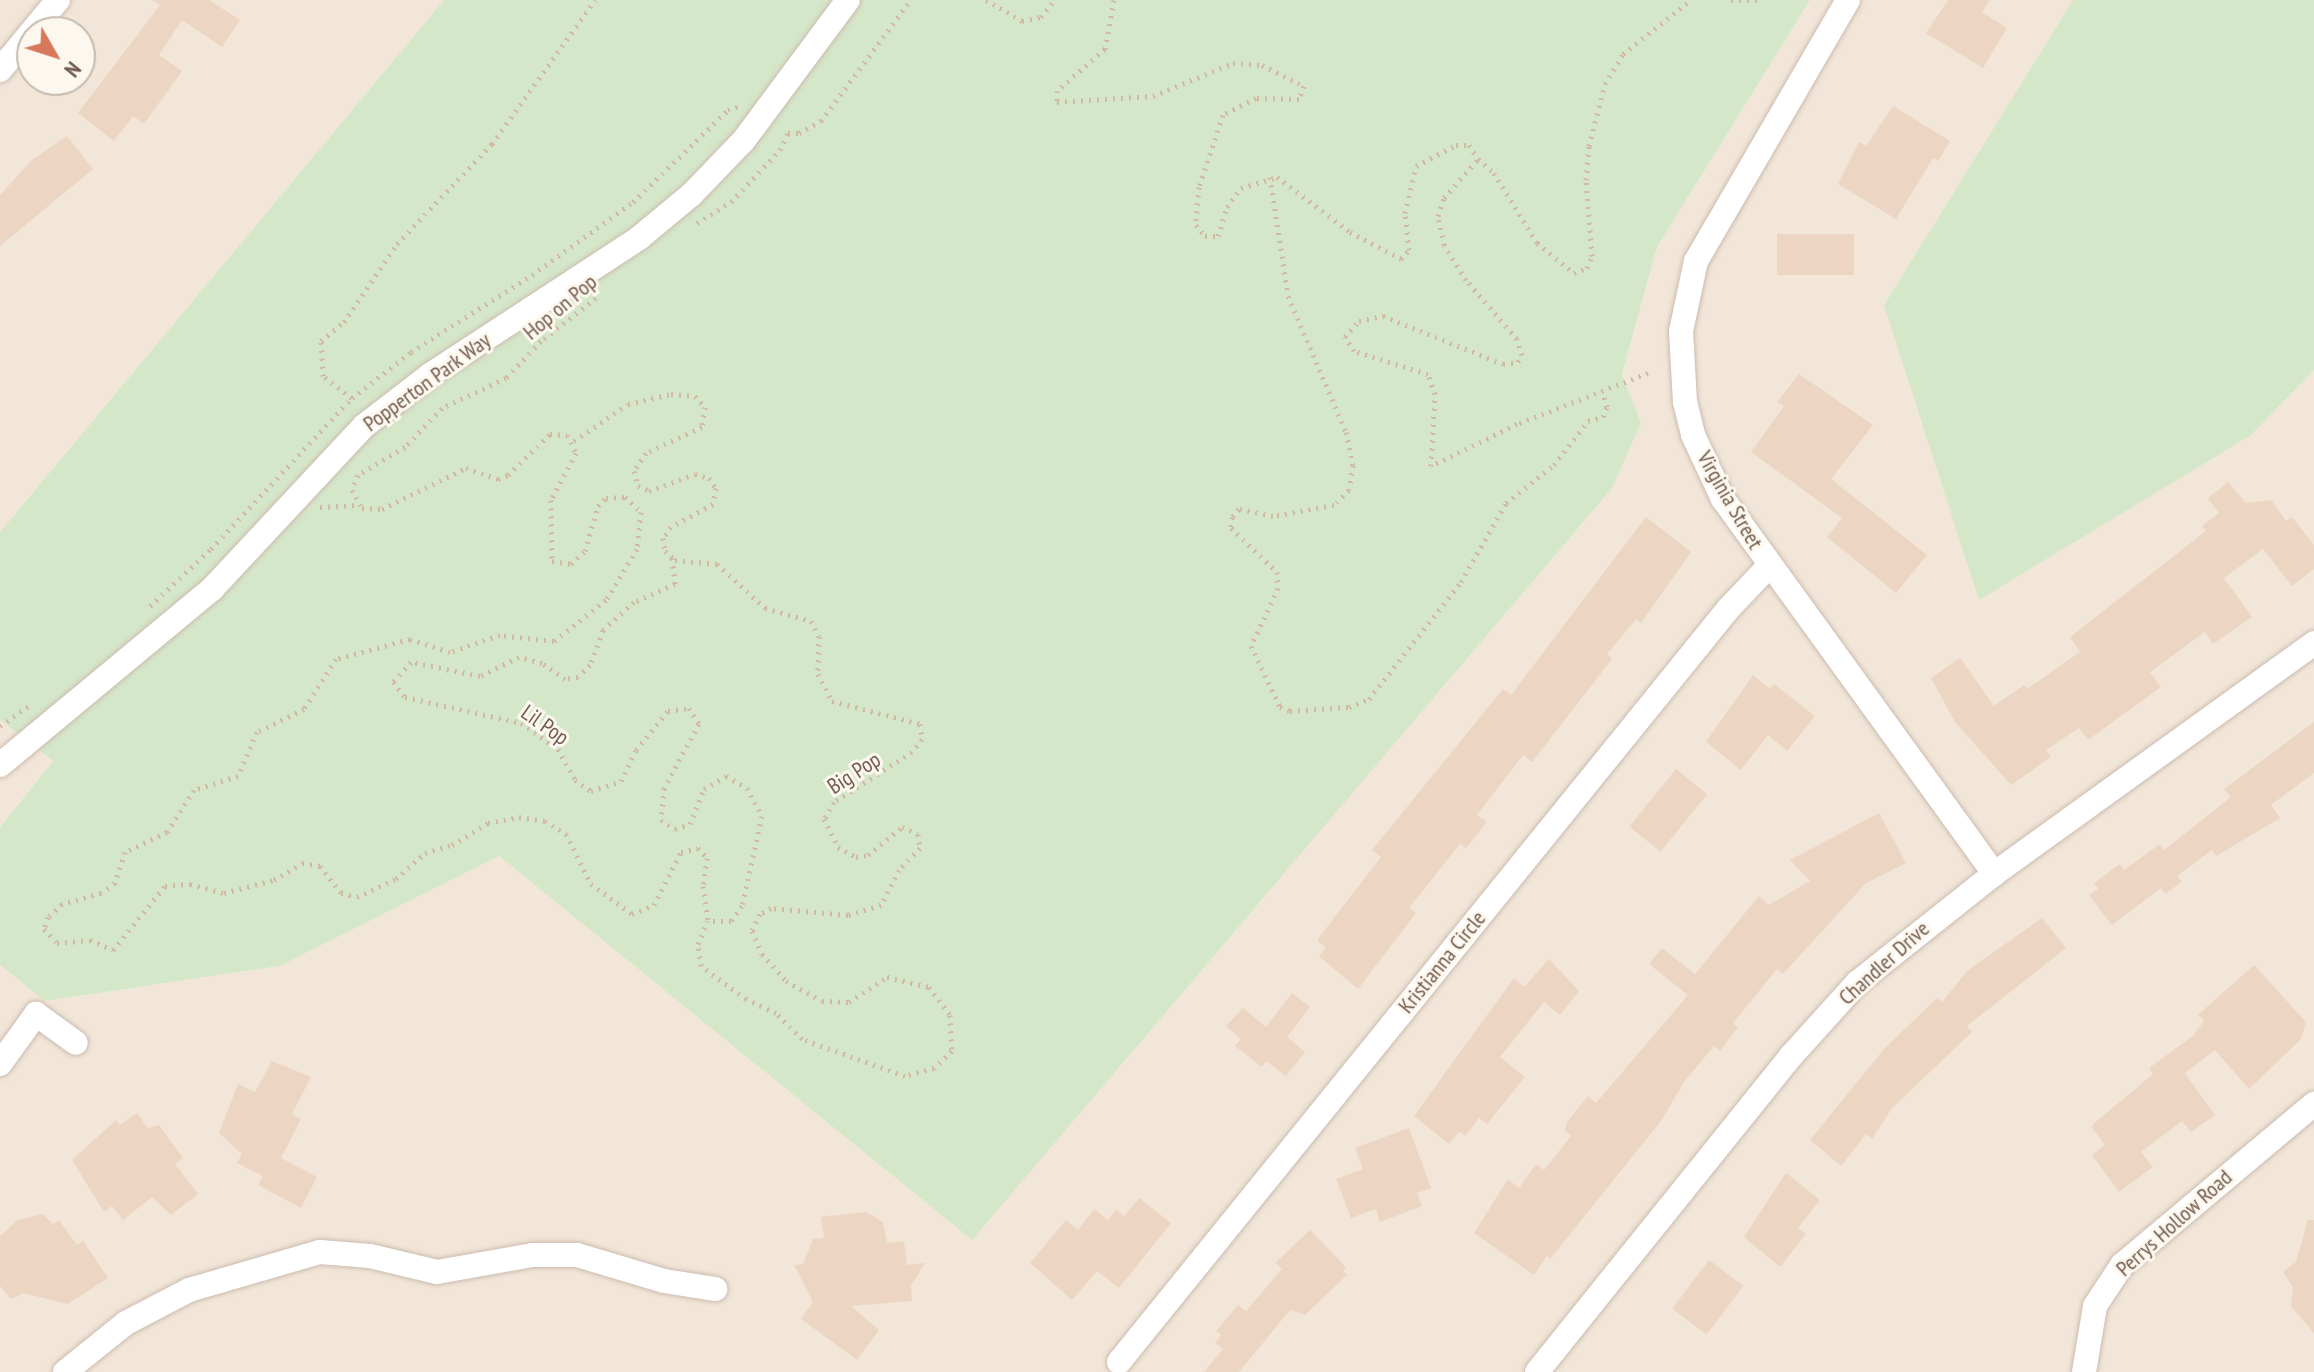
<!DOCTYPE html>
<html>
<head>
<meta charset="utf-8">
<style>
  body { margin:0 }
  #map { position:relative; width:2314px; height:1372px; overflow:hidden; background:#fbf4e9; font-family:"PT Sans Narrow",sans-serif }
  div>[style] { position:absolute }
  .residential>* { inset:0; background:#f1e6d8 }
  .green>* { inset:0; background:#d5e7c9 }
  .building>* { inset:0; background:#edd5c4; transform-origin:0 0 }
  .path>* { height:5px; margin-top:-2.5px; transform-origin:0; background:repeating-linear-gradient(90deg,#d2b8a6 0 2px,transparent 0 8px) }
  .roads { filter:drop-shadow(0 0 2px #ccbcb0) drop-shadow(0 0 2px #ccbcb0) }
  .street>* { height:24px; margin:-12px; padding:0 12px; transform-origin:12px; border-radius:12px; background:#fff }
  span { translate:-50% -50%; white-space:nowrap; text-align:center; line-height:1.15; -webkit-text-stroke:6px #fdf8ef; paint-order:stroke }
  .street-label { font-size:22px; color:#735c4f }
  .north { position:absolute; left:16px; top:16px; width:80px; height:80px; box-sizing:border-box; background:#fdf8ef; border:2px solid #c6baaf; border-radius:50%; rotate:129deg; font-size:22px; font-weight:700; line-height:32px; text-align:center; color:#735c4f }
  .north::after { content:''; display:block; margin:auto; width:28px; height:36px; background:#d8785b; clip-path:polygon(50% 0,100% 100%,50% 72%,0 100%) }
</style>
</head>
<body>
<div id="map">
  <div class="residential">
    <div style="clip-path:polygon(evenodd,0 0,444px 0,0 532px,0 0,32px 32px,80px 32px,80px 80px,32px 80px,32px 32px)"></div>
    <div style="clip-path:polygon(1810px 0,2073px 0,1884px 305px,2251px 435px,2314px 370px,2314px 1372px,0 1372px,0 965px,45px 1001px,280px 966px,499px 856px,972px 1240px,1641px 423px,1622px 374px,1657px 247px)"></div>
    <div style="clip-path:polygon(0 720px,53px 761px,0 827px)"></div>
  </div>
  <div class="green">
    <div style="clip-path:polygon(444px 0,1810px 0,1657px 247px,1622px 374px,1641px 423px,1612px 488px,972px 1240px,499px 856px,280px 966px,45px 1001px,0 965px,0 827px,53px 761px,0 720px,0 532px)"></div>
    <div style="clip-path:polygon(2073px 0,2314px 0,2314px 370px,2251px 435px,1979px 600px,1884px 305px)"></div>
  </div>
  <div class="building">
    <div style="clip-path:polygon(152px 0,209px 0,240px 20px,222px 47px,182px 20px,159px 55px,182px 71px,144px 124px,133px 116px,114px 141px,78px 113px,160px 5px)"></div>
    <div style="clip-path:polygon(1948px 0,1990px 0,1982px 12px,2007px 28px,1983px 68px,1926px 33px)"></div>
    <div style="clip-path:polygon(1893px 106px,1950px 141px,1938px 161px,1933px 158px,1896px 219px,1838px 184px,1859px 142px,1866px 146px)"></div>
    <div style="clip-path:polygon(67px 136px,93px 169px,0 246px,0 195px,32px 160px)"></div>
    <div style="left:1777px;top:234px;width:77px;height:41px"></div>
    <div style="clip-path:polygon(1799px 374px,1873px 425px,1831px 479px,1927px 555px,1896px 593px,1827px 537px,1842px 518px,1751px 452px,1784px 406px,1777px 402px)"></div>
    <div style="clip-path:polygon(2228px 482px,2246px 503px,2271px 500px,2286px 521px,2292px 517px,2314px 545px,2314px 569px,2292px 586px,2263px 549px,2224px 578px,2252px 617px,2213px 644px,2205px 632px,2150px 672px,2161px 687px,2088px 740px,2079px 728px,2046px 750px,2051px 757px,2011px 785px,1955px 722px,1931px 678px,1960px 658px,1994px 706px,2024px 685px,2027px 689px,2080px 652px,2070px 637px,2206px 531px,2202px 526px,2219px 513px,2208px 498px)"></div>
    <div style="clip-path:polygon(1646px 517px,1691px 552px,1641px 623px,1636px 619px,1607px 654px,1612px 659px,1532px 762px,1523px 755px,1477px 815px,1487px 822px,1466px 848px,1460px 844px,1409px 908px,1416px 913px,1358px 989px,1319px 956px,1326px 948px,1317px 940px,1381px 857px,1372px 850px,1503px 689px,1511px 695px)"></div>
    <div style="clip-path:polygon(1753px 675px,1770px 689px,1774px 684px,1815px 716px,1787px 751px,1768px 735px,1741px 770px,1706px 742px)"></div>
    <div style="clip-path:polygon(2314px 722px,2314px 773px,2271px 805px,2280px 818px,2216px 856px,2212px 850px,2177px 876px,2182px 882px,2165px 894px,2161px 888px,2112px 925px,2089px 895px,2098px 889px,2094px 883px,2120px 864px,2124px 870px,2160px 844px,2164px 850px,2231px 797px,2224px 789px)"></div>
    <div style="left:1676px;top:769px;width:40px;height:74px;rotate:39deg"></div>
    <div style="clip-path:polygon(1879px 813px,1906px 863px,1866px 883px,1783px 974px,1777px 969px,1733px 1023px,1738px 1027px,1720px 1051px,1714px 1046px,1684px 1082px,1661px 1121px,1550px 1259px,1547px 1256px,1534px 1275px,1474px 1233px,1508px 1179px,1519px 1188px,1536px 1164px,1544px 1170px,1571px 1136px,1565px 1131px,1567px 1122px,1588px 1096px,1596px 1103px,1688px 995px,1649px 964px,1662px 948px,1695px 974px,1759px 896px,1769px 905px,1810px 881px,1790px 860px)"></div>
    <div style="clip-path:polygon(2042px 918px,2066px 948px,1967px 1026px,1972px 1032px,1892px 1108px,1872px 1139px,1866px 1134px,1841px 1166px,1810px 1140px,1884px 1049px,1937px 998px,1942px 1002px,1967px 971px)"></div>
    <div style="clip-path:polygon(1549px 959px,1579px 991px,1560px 1015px,1544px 1002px,1500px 1057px,1525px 1077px,1487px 1124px,1479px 1118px,1465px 1136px,1459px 1132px,1449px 1144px,1414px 1116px,1514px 978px,1524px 987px)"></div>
    <div style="clip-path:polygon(2254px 965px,2306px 1022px,2301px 1039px,2249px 1089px,2215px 1050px,2185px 1073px,2215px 1115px,2191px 1132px,2182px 1121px,2141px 1152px,2153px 1167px,2119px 1192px,2092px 1155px,2105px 1145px,2091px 1126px,2153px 1074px,2149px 1068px,2193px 1036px,2204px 1021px,2198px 1015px)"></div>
    <div style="clip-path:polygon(1292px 993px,1310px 1007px,1287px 1037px,1305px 1052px,1286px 1076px,1266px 1061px,1262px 1067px,1235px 1046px,1241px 1039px,1226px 1026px,1243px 1008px,1266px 1027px)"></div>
    <div style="clip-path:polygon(272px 1061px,311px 1077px,292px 1114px,301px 1119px,281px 1158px,317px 1177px,301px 1208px,258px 1185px,263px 1176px,237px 1163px,242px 1154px,219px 1133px,238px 1084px,255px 1092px)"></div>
    <div style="clip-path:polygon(137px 1113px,148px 1128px,159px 1125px,183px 1158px,175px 1164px,198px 1194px,171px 1215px,152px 1197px,123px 1220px,112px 1206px,104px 1212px,72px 1160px,116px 1120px,120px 1125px)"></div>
    <div style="clip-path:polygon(1409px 1128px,1431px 1188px,1417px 1193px,1422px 1206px,1380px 1222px,1376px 1209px,1351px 1218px,1336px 1179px,1363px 1169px,1355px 1148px)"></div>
    <div style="clip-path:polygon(1786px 1173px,1820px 1200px,1798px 1228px,1806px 1234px,1780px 1267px,1744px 1237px)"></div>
    <div style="clip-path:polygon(1139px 1198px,1171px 1223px,1119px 1288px,1097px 1271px,1072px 1300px,1030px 1263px,1066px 1220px,1078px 1230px,1094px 1209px,1108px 1220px,1116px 1210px,1124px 1216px)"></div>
    <div style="clip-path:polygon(866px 1212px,883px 1222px,887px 1243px,904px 1241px,907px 1265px,925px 1263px,911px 1286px,912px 1301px,851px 1306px,879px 1330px,857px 1360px,801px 1319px,813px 1302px,794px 1265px,803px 1264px,813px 1239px,824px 1238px,821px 1217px)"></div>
    <div style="clip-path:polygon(43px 1214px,53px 1224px,59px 1220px,77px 1245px,83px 1241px,108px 1278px,68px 1304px,23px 1293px,11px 1299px,0 1286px,0 1236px,18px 1220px)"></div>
    <div style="clip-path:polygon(2308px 1220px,2314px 1220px,2314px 1333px,2291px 1306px,2293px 1287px,2283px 1272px,2296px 1262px)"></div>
    <div style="clip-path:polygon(1310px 1230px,1346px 1267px,1343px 1271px,1347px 1275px,1305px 1315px,1290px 1310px,1239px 1372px,1204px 1372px,1223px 1349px,1215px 1343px,1221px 1335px,1216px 1331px,1238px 1305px,1246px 1311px,1282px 1269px,1275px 1263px)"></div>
    <div style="left:1709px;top:1260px;width:43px;height:61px;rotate:37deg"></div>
  </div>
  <div class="path">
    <div style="left:986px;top:0;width:42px;rotate:30.3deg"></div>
    <div style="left:1022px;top:21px;width:19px;rotate:-12deg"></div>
    <div style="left:1041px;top:17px;width:22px;rotate:-51deg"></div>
    <div style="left:1114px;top:0;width:50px;rotate:100.4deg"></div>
    <div style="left:1105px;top:49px;width:64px;rotate:138.8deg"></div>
    <div style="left:1057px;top:91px;width:11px;rotate:90deg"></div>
    <div style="left:1057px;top:102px;width:96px;rotate:-3.6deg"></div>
    <div style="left:1153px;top:96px;width:87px;rotate:-22.4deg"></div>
    <div style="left:1233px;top:63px;width:29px;rotate:4deg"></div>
    <div style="left:1262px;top:65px;width:47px;rotate:26.6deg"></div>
    <div style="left:1304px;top:86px;width:14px;rotate:111deg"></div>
    <div style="left:1299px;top:99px;width:43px;rotate:-178.7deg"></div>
    <div style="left:1256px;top:98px;width:37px;rotate:153deg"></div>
    <div style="left:1223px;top:115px;width:76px;rotate:108.4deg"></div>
    <div style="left:1199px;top:187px;width:38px;rotate:95deg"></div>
    <div style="left:1196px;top:225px;width:14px;rotate:51deg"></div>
    <div style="left:1205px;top:236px;width:13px"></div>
    <div style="left:1218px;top:236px;width:30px;rotate:-73deg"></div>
    <div style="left:1227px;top:207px;width:24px;rotate:-54deg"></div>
    <div style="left:1241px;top:188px;width:38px;rotate:-17deg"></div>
    <div style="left:1277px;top:177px;width:91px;rotate:37deg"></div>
    <div style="left:1350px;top:232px;width:58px;rotate:27.9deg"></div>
    <div style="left:1401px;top:259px;width:12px;rotate:-48deg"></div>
    <div style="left:1409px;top:250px;width:37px;rotate:-96deg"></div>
    <div style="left:1405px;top:213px;width:48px;rotate:-76.8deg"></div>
    <div style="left:1416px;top:166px;width:45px;rotate:-27.7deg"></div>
    <div style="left:1456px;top:145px;width:13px"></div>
    <div style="left:1469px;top:145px;width:17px;rotate:57deg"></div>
    <div style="left:1731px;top:0;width:31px"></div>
    <div style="left:788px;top:133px;width:11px"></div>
    <div style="left:799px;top:133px;width:25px;rotate:-29deg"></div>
    <div style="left:821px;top:121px;width:151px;rotate:-53.4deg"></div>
    <div style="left:1270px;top:177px;width:120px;rotate:81.4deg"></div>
    <div style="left:1288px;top:296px;width:148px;rotate:66.9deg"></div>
    <div style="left:1346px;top:432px;width:34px;rotate:78deg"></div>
    <div style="left:1353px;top:465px;width:25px;rotate:99deg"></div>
    <div style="left:1349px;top:490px;width:21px;rotate:135deg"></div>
    <div style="left:1334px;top:505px;width:62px;rotate:169.8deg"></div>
    <div style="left:1273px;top:516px;width:35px;rotate:-168deg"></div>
    <div style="left:1239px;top:509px;width:11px;rotate:131deg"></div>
    <div style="left:1232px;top:517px;width:11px;rotate:95deg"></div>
    <div style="left:1231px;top:528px;width:64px;rotate:43.7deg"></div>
    <div style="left:1277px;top:572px;width:16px;rotate:86deg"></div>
    <div style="left:1278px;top:588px;width:64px;rotate:115deg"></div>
    <div style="left:1251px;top:646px;width:68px;rotate:64.6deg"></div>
    <div style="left:1280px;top:707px;width:11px;rotate:22deg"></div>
    <div style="left:1290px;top:711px;width:59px;rotate:-3.9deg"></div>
    <div style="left:1349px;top:707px;width:22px;rotate:-22deg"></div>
    <div style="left:1369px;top:699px;width:149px;rotate:-51.8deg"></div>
    <div style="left:1461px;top:582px;width:91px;rotate:-60.3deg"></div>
    <div style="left:1506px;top:503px;width:61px;rotate:-38.4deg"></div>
    <div style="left:1554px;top:465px;width:56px;rotate:-52.3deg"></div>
    <div style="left:1588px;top:421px;width:16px;rotate:-15deg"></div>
    <div style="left:1603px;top:417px;width:11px;rotate:-68deg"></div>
    <div style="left:1607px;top:407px;width:15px;rotate:-106deg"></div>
    <div style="left:697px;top:223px;width:40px;rotate:-32deg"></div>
    <div style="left:731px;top:202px;width:71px;rotate:-46.7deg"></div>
    <div style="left:780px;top:150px;width:19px;rotate:-65deg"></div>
    <div style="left:596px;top:298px;width:70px;rotate:142deg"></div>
    <div style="left:541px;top:341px;width:51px;rotate:133.4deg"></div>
    <div style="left:506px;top:378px;width:71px;rotate:154.9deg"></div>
    <div style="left:442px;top:408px;width:54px;rotate:133.5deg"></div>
    <div style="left:405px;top:447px;width:55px;rotate:149.2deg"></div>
    <div style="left:358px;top:475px;width:16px;rotate:112deg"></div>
    <div style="left:352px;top:490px;width:21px;rotate:61deg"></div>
    <div style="left:362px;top:508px;width:20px;rotate:3deg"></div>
    <div style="left:382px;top:509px;width:93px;rotate:-26deg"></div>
    <div style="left:466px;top:468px;width:34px;rotate:19deg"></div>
    <div style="left:498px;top:479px;width:11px;rotate:-22deg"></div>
    <div style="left:508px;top:475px;width:59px;rotate:-44.3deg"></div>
    <div style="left:550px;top:434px;width:17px;rotate:3deg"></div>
    <div style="left:567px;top:435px;width:20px;rotate:63deg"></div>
    <div style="left:576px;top:453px;width:53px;rotate:118deg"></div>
    <div style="left:551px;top:500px;width:61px;rotate:89.1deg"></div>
    <div style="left:552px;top:561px;width:19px;rotate:9deg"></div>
    <div style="left:571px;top:564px;width:19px;rotate:-43deg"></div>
    <div style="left:585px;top:551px;width:47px;rotate:-73.9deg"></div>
    <div style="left:598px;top:506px;width:11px;rotate:-45deg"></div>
    <div style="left:606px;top:498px;width:19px;rotate:-3deg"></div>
    <div style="left:625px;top:497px;width:22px;rotate:43deg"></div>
    <div style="left:641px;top:512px;width:37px;rotate:96deg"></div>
    <div style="left:637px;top:549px;width:60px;rotate:121.3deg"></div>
    <div style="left:606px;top:600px;width:66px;rotate:141.7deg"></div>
    <div style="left:554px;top:641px;width:54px;rotate:-173.7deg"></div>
    <div style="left:500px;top:635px;width:53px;rotate:161.2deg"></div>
    <div style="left:450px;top:652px;width:42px;rotate:-162deg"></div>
    <div style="left:410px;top:639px;width:77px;rotate:164.9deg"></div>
    <div style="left:336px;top:659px;width:59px;rotate:122.6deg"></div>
    <div style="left:304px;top:709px;width:52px;rotate:153.9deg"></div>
    <div style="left:257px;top:732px;width:48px;rotate:113.4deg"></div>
    <div style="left:238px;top:776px;width:46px;rotate:162.3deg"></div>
    <div style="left:194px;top:790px;width:50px;rotate:122.7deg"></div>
    <div style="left:167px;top:832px;width:47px;rotate:154.5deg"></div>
    <div style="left:125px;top:852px;width:33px;rotate:108deg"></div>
    <div style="left:115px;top:883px;width:17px;rotate:144deg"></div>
    <div style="left:101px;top:893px;width:41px;rotate:164.2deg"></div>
    <div style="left:62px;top:904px;width:19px;rotate:137deg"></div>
    <div style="left:48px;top:917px;width:13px;rotate:108deg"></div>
    <div style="left:44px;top:929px;width:19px;rotate:47deg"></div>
    <div style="left:57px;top:943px;width:33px;rotate:-5deg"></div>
    <div style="left:90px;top:940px;width:25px;rotate:23deg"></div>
    <div style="left:113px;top:950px;width:82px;rotate:-50.9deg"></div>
    <div style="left:165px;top:886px;width:25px;rotate:-5deg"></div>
    <div style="left:190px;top:884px;width:35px;rotate:15deg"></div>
    <div style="left:224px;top:893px;width:52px;rotate:-14.6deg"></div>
    <div style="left:274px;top:880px;width:33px;rotate:-31deg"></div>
    <div style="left:302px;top:863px;width:18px;rotate:9deg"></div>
    <div style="left:320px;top:866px;width:34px;rotate:52deg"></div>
    <div style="left:341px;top:893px;width:16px;rotate:14deg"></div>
    <div style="left:357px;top:897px;width:43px;rotate:-24.8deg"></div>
    <div style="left:396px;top:879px;width:39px;rotate:-42deg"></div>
    <div style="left:425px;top:853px;width:28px;rotate:-17deg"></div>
    <div style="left:452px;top:845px;width:42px;rotate:-31.4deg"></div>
    <div style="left:488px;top:823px;width:32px;rotate:-11deg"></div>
    <div style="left:519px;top:817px;width:26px;rotate:9deg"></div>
    <div style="left:545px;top:821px;width:25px;rotate:32deg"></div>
    <div style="left:566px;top:834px;width:56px;rotate:63.4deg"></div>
    <div style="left:591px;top:884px;width:51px;rotate:36.2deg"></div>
    <div style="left:632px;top:914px;width:24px;rotate:-22deg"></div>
    <div style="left:654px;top:905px;width:59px;rotate:-63deg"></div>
    <div style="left:681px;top:852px;width:17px;rotate:-13deg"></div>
    <div style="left:698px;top:848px;width:13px;rotate:48deg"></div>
    <div style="left:707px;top:858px;width:28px;rotate:98deg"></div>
    <div style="left:703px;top:886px;width:35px;rotate:82deg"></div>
    <div style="left:1648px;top:373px;width:141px;rotate:158.7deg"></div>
    <div style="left:1517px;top:424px;width:96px;rotate:154deg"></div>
    <div style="left:1431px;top:466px;width:72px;rotate:-86.8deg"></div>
    <div style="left:1435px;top:394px;width:21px;rotate:-109deg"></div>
    <div style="left:1428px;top:374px;width:77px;rotate:-162.7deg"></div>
    <div style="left:1354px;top:351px;width:17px;rotate:-123deg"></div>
    <div style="left:1345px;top:337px;width:21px;rotate:-49deg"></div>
    <div style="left:1359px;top:321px;width:25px;rotate:-12deg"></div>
    <div style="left:1383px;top:316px;width:129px;rotate:21.8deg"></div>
    <div style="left:1503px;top:364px;width:15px;rotate:-8deg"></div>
    <div style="left:1518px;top:362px;width:8px;rotate:-60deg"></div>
    <div style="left:1522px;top:355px;width:17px;rotate:-107deg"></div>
    <div style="left:1517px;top:339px;width:78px;rotate:-130.8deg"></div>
    <div style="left:1466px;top:280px;width:41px;rotate:-122.2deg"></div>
    <div style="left:1444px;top:245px;width:30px;rotate:-102deg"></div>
    <div style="left:1438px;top:216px;width:19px;rotate:-72deg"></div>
    <div style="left:1444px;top:198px;width:52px;rotate:-48.9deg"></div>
    <div style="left:1478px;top:159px;width:21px;rotate:41deg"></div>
    <div style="left:1494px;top:173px;width:82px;rotate:58.4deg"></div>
    <div style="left:1537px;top:243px;width:48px;rotate:39deg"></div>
    <div style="left:1574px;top:273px;width:14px;rotate:-21deg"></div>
    <div style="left:1587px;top:268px;width:13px;rotate:-67deg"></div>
    <div style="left:1592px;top:256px;width:76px;rotate:-94.5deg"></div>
    <div style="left:1586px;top:180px;width:34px;rotate:-85deg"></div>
    <div style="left:1589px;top:146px;width:64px;rotate:-75.5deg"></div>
    <div style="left:1605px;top:84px;width:35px;rotate:-59deg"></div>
    <div style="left:1623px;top:54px;width:87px;rotate:-38.5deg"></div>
    <div style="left:352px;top:398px;width:36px;rotate:-143deg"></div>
    <div style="left:323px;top:376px;width:35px;rotate:-93deg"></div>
    <div style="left:321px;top:341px;width:30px;rotate:-40deg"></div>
    <div style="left:344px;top:322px;width:94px;rotate:-55.8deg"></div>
    <div style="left:397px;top:244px;width:138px;rotate:-46.5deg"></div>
    <div style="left:492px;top:144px;width:177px;rotate:-54.4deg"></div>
    <div style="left:574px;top:441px;width:65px;rotate:-34.4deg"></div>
    <div style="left:628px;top:404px;width:44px;rotate:-13.1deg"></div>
    <div style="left:671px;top:394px;width:24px;rotate:5deg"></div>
    <div style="left:695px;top:396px;width:15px;rotate:48deg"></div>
    <div style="left:705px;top:407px;width:20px;rotate:99deg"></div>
    <div style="left:702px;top:427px;width:62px;rotate:155.1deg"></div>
    <div style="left:646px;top:453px;width:22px;rotate:124deg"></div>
    <div style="left:634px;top:471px;width:16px;rotate:75deg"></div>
    <div style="left:638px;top:486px;width:12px;rotate:24deg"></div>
    <div style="left:649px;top:491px;width:49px;rotate:-20.3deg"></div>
    <div style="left:695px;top:474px;width:15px;rotate:16deg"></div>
    <div style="left:709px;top:478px;width:12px;rotate:55deg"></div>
    <div style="left:716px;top:488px;width:16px;rotate:101deg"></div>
    <div style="left:713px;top:504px;width:48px;rotate:151.3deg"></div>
    <div style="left:671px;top:527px;width:14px;rotate:126deg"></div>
    <div style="left:663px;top:538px;width:13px;rotate:81deg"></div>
    <div style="left:665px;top:551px;width:13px;rotate:42deg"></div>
    <div style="left:675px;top:560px;width:42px;rotate:5.4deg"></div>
    <div style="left:717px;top:564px;width:65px;rotate:42.5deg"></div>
    <div style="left:765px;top:608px;width:48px;rotate:15.8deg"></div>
    <div style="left:811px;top:621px;width:17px;rotate:62deg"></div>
    <div style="left:819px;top:636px;width:38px;rotate:92deg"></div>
    <div style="left:818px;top:674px;width:30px;rotate:63deg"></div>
    <div style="left:832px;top:701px;width:91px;rotate:14.6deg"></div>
    <div style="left:920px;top:724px;width:15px;rotate:82deg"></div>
    <div style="left:922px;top:739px;width:16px;rotate:128deg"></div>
    <div style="left:912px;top:752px;width:93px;rotate:147.3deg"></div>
    <div style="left:834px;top:802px;width:20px;rotate:120deg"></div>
    <div style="left:824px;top:819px;width:31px;rotate:63deg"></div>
    <div style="left:838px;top:847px;width:21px;rotate:29deg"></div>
    <div style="left:856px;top:857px;width:12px;rotate:-9deg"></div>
    <div style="left:868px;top:855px;width:44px;rotate:-39.5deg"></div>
    <div style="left:902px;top:827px;width:17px;rotate:24deg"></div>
    <div style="left:918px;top:834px;width:14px;rotate:82deg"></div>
    <div style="left:920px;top:848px;width:30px;rotate:134deg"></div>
    <div style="left:899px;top:870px;width:39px;rotate:117deg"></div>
    <div style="left:881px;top:905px;width:34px;rotate:163deg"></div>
    <div style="left:848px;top:915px;width:77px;rotate:-174.8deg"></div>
    <div style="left:771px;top:908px;width:13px;rotate:151deg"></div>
    <div style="left:760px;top:914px;width:19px;rotate:115deg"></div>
    <div style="left:752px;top:931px;width:25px;rotate:67deg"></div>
    <div style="left:762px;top:954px;width:36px;rotate:48deg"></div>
    <div style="left:786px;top:981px;width:41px;rotate:29.1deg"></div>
    <div style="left:822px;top:1001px;width:27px;rotate:2deg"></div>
    <div style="left:849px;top:1002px;width:45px;rotate:-33.3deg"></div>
    <div style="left:887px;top:977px;width:43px;rotate:13.4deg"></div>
    <div style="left:929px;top:987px;width:35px;rotate:53deg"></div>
    <div style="left:950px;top:1015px;width:36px;rotate:87deg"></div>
    <div style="left:952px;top:1051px;width:25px;rotate:137deg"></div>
    <div style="left:934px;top:1068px;width:30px;rotate:165deg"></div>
    <div style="left:905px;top:1076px;width:109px;rotate:-160.2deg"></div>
    <div style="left:802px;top:1039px;width:37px;rotate:-135deg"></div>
    <div style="left:776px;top:1013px;width:33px;rotate:-155deg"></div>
    <div style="left:746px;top:999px;width:56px;rotate:-143.7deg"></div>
    <div style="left:701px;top:966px;width:22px;rotate:-98deg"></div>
    <div style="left:698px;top:944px;width:25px;rotate:-67deg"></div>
    <div style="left:320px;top:507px;width:38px;rotate:-3deg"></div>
    <div style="left:672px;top:558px;width:26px;rotate:83deg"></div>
    <div style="left:675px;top:584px;width:45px;rotate:156.3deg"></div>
    <div style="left:634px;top:602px;width:42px;rotate:137.9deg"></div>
    <div style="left:603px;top:630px;width:37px;rotate:110deg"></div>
    <div style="left:590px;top:665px;width:17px;rotate:135deg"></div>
    <div style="left:578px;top:677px;width:13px;rotate:171deg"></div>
    <div style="left:565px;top:679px;width:28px;rotate:-145deg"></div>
    <div style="left:542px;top:663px;width:24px;rotate:-165deg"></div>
    <div style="left:519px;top:657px;width:43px;rotate:154deg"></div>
    <div style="left:480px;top:676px;width:70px;rotate:-168.5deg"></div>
    <div style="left:411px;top:662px;width:27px;rotate:132deg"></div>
    <div style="left:393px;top:682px;width:19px;rotate:51deg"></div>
    <div style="left:405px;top:697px;width:119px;rotate:12.6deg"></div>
    <div style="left:521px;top:723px;width:45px;rotate:35.1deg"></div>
    <div style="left:558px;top:749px;width:35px;rotate:61deg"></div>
    <div style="left:575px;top:780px;width:19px;rotate:35deg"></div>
    <div style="left:591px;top:791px;width:32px;rotate:-18deg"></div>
    <div style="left:621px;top:781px;width:34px;rotate:-64deg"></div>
    <div style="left:636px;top:750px;width:50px;rotate:-50.6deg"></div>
    <div style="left:668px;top:711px;width:21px;rotate:-8deg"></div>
    <div style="left:689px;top:708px;width:19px;rotate:58deg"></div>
    <div style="left:699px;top:724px;width:73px;rotate:118.7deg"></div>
    <div style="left:664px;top:788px;width:32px;rotate:95deg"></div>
    <div style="left:661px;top:820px;width:17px;rotate:33deg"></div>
    <div style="left:675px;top:829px;width:16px;rotate:-18deg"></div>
    <div style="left:690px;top:824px;width:38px;rotate:-68deg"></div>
    <div style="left:704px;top:789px;width:26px;rotate:-31deg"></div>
    <div style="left:726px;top:776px;width:24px;rotate:30deg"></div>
    <div style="left:747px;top:788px;width:32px;rotate:62deg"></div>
    <div style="left:762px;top:816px;width:92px;rotate:102.5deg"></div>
    <div style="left:742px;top:906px;width:19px;rotate:126deg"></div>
    <div style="left:731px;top:921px;width:23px;rotate:180deg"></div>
    <div style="left:150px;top:606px;width:83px;rotate:-43.1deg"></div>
    <div style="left:211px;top:549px;width:207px;rotate:-47deg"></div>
    <div style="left:352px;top:398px;width:75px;rotate:-37.9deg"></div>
    <div style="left:411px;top:352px;width:143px;rotate:-32.5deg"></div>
    <div style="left:532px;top:275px;width:125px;rotate:-35.9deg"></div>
    <div style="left:633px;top:202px;width:132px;rotate:-44.1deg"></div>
    <div style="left:728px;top:110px;width:15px;rotate:-20deg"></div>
    <div style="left:0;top:726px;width:38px;rotate:-35deg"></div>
  </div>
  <div class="roads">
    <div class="street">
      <div style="left:1848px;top:0;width:302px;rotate:120.2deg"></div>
      <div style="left:1696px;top:261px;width:72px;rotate:102.1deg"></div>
      <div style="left:1681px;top:331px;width:71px;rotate:86.8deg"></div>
      <div style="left:1685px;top:402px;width:34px;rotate:76deg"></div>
      <div style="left:1693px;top:435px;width:71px;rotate:64.9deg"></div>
      <div style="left:1723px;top:499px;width:463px;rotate:54.1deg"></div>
      <div style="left:0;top:70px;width:91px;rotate:-50.4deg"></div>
      <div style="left:0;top:765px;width:276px;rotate:-39.7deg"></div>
      <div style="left:212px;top:589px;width:223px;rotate:-47deg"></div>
      <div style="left:364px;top:426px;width:83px;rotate:-37.7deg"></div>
      <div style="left:430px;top:375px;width:250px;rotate:-33.2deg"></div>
      <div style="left:639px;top:238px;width:69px;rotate:-39.7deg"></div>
      <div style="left:692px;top:194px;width:75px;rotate:-46.1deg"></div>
      <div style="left:744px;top:140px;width:174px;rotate:-53.4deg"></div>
      <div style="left:0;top:1064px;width:62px;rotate:-54.2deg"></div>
      <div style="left:36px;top:1014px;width:49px;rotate:35.9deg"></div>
      <div style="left:1119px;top:1362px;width:970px;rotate:-51.03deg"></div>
      <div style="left:1729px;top:608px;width:58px;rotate:-46.4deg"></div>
      <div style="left:65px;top:1372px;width:78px;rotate:-38.8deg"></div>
      <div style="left:126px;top:1323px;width:71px;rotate:-27.6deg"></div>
      <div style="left:189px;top:1290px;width:136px;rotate:-16.2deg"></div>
      <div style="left:320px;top:1252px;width:50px;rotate:4.6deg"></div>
      <div style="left:370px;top:1256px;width:69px;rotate:13.4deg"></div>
      <div style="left:437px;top:1272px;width:97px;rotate:-10.1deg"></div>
      <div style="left:532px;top:1255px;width:45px"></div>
      <div style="left:577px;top:1255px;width:91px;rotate:16.6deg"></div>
      <div style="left:664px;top:1281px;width:52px;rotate:8.9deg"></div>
      <div style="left:1537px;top:1372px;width:407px;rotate:-51.2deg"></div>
      <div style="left:1792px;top:1055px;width:97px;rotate:-47.9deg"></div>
      <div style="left:1857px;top:983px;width:175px;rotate:-38.5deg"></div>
      <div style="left:1994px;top:874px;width:395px;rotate:-35.8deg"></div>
      <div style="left:2084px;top:1372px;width:67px;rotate:-80.5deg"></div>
      <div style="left:2095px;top:1306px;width:49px;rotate:-56.6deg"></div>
      <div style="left:2122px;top:1265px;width:251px;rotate:-40deg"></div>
    </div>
  </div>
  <div class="street-label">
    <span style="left:560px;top:307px;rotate:-40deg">Hop on Pop</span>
    <span style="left:427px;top:382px;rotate:-36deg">Popperton Park Way</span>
    <span style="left:1730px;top:500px;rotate:60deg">Virginia Street</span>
    <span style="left:545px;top:725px;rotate:35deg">Lil Pop</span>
    <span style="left:854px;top:773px;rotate:-33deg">Big Pop</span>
    <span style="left:1442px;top:962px;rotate:-51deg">Kristianna Circle</span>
    <span style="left:1884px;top:963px;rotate:-42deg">Chandler Drive</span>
    <span style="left:2174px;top:1223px;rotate:-42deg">Perrys Hollow Road</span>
  </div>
  <div class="north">N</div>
</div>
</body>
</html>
